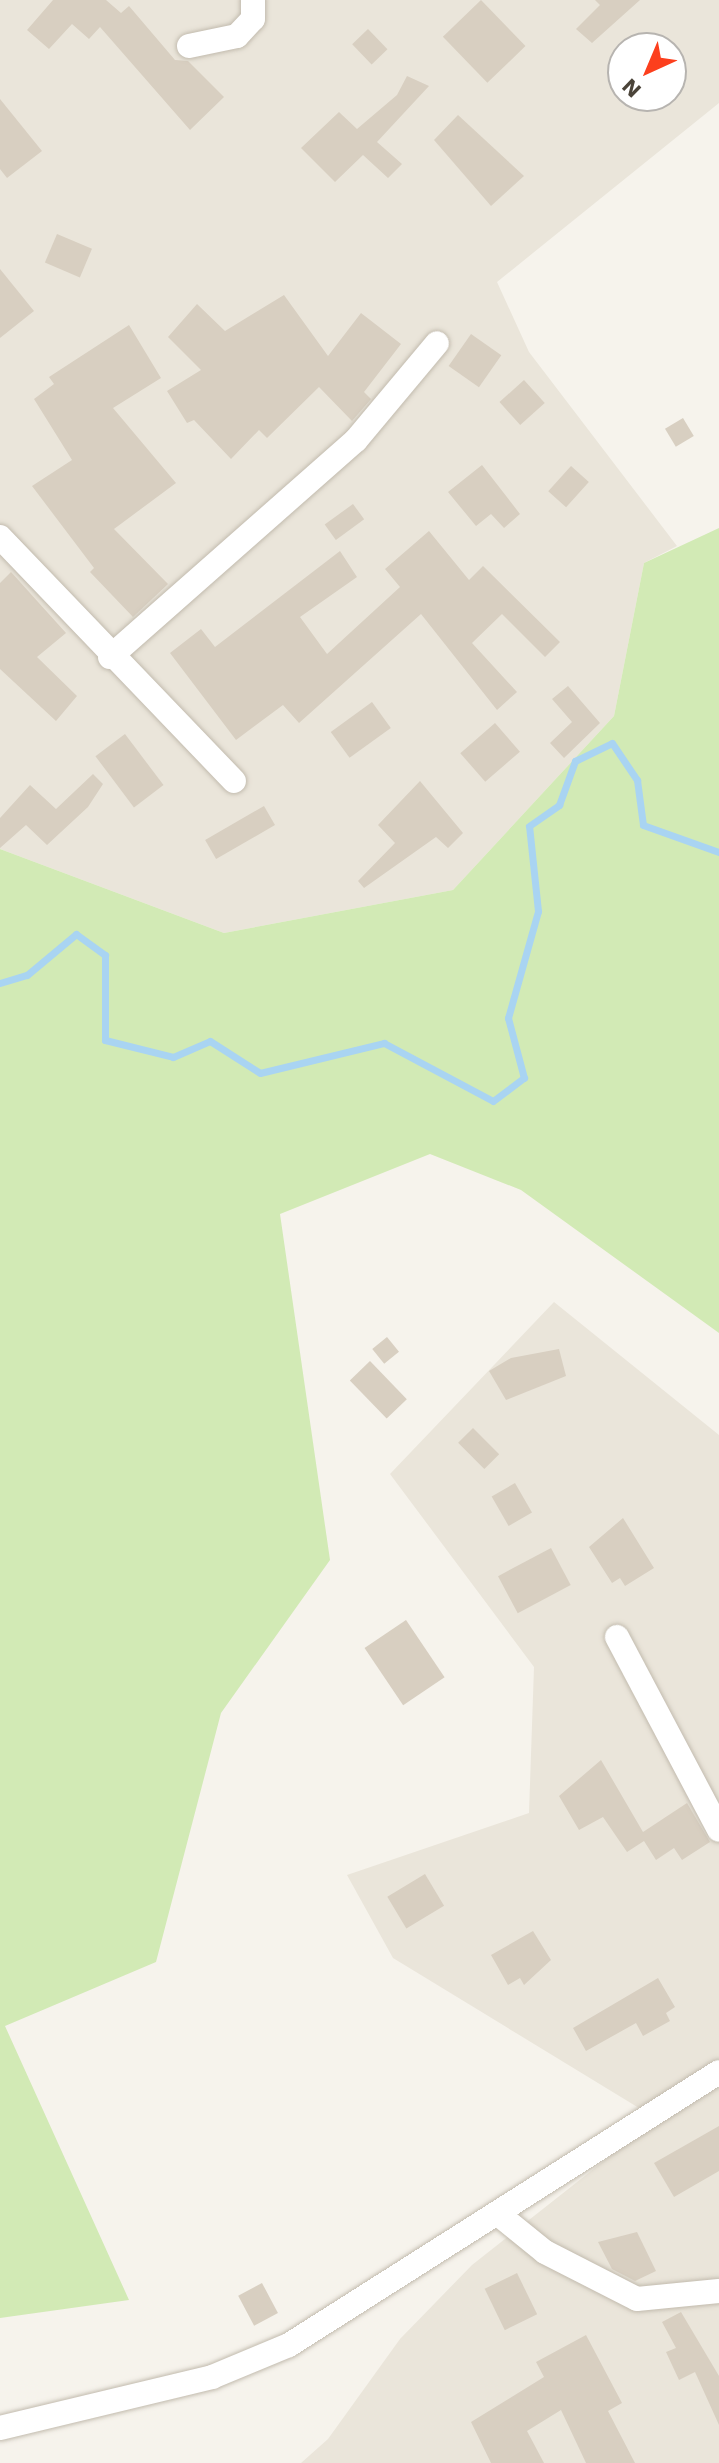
<!DOCTYPE html>
<html>
<head>
<meta charset="utf-8">
<style>
  body { margin:0 }
  #map { position:relative; width:719px; height:2463px; overflow:hidden; background:#f6f3ec; font-family:"Work Sans",sans-serif }
  div>[style] { position:absolute }
  .residential>* { inset:0; background:#eae5da }
  .green>* { inset:0; background:#d2eab5 }
  .stream>* { height:7px; margin:-3.5px; padding:0 3.5px; transform-origin:3.5px; border-radius:3.5px; background:#a9d4f2 }
  .building>* { inset:0; background:#d8cfc1; transform-origin:0 0 }
  .roads { filter:drop-shadow(0 0 2px #c2bbae) drop-shadow(0 0 2px #c2bbae) }
  .minor>* { height:24px; margin:-12px; padding:0 12px; transform-origin:12px; border-radius:12px; background:#fff }
  span { translate:-50% -50%; white-space:nowrap; text-align:center; line-height:1.15; -webkit-text-stroke:6px #fff; paint-order:stroke }
  .north { position:absolute; left:607px; top:32px; width:80px; height:80px; box-sizing:border-box; background:#fff; border:2px solid #b7b4b0; border-radius:50%; rotate:224deg; font-size:22px; font-weight:700; line-height:32px; text-align:center; color:#4b4439 }
  .north::after { content:''; display:block; margin:auto; width:28px; height:36px; background:#fc3f1d; clip-path:polygon(50% 0,100% 100%,50% 72%,0 100%) }
</style>
</head>
<body>
<div id="map">
  <div class="residential">
    <div style="clip-path:polygon(evenodd,0 0,719px 0,719px 103px,497px 282px,529px 352px,677px 546px,644px 563px,614px 716px,453px 890px,224px 933px,0 849px,0 0,623px 48px,671px 48px,671px 96px,623px 96px,623px 48px)"></div>
    <div style="clip-path:polygon(554px 1302px,719px 1435px,719px 2463px,301px 2463px,328px 2439px,400px 2339px,472px 2265px,657px 2119px,393px 1958px,347px 1875px,529px 1813px,534px 1667px,390px 1474px)"></div>
  </div>
  <div class="green">
    <div style="clip-path:polygon(719px 528px,719px 1333px,521px 1190px,430px 1154px,280px 1214px,330px 1560px,221px 1713px,156px 1962px,5px 2026px,129px 2300px,0 2318px,0 849px,224px 933px,453px 890px,614px 716px,644px 563px)"></div>
  </div>
  <div class="stream">
    <div style="left:0;top:983px;width:28px;rotate:-17deg"></div>
    <div style="left:27px;top:975px;width:64px;rotate:-39.9deg"></div>
    <div style="left:76px;top:934px;width:36px;rotate:36deg"></div>
    <div style="left:105px;top:955px;width:85px;rotate:90deg"></div>
    <div style="left:105px;top:1040px;width:70px;rotate:14deg"></div>
    <div style="left:173px;top:1057px;width:40px;rotate:-23.4deg"></div>
    <div style="left:210px;top:1041px;width:59px;rotate:32.6deg"></div>
    <div style="left:260px;top:1073px;width:128px;rotate:-13.6deg"></div>
    <div style="left:384px;top:1043px;width:123px;rotate:28deg"></div>
    <div style="left:493px;top:1101px;width:39px;rotate:-37deg"></div>
    <div style="left:524px;top:1078px;width:62px;rotate:-104.9deg"></div>
    <div style="left:508px;top:1018px;width:111px;rotate:-74.3deg"></div>
    <div style="left:538px;top:911px;width:85px;rotate:-96deg"></div>
    <div style="left:529px;top:826px;width:37px;rotate:-35deg"></div>
    <div style="left:559px;top:805px;width:47px;rotate:-70deg"></div>
    <div style="left:575px;top:761px;width:41px;rotate:-25.9deg"></div>
    <div style="left:612px;top:743px;width:45px;rotate:56deg"></div>
    <div style="left:637px;top:780px;width:45px;rotate:82.4deg"></div>
    <div style="left:643px;top:825px;width:81px;rotate:19.6deg"></div>
  </div>
  <div class="building">
    <div style="clip-path:polygon(53px 0,106px 0,121px 13px,129px 6px,175px 60px,188px 61px,224px 97px,190px 130px,100px 27px,89px 39px,72px 24px,49px 49px,27px 30px)"></div>
    <div style="left:481px;top:0;width:64px;height:53px;rotate:46deg"></div>
    <div style="clip-path:polygon(595px 0,640px 0,592px 43px,576px 29px,600px 5px)"></div>
    <div style="left:368px;top:29px;width:28px;height:22px;rotate:46deg"></div>
    <div style="clip-path:polygon(407px 76px,429px 86px,377px 142px,402px 164px,388px 178px,363px 155px,335px 182px,301px 148px,339px 112px,357px 129px,397px 95px)"></div>
    <div style="clip-path:polygon(0 99px,42px 151px,7px 178px,0 169px)"></div>
    <div style="clip-path:polygon(458px 115px,524px 176px,491px 206px,434px 140px)"></div>
    <div style="left:57px;top:234px;width:38px;height:31px;rotate:23deg"></div>
    <div style="clip-path:polygon(0 269px,34px 311px,0 338px)"></div>
    <div style="clip-path:polygon(284px 295px,328px 356px,361px 313px,401px 344px,364px 392px,371px 399px,352px 421px,319px 387px,267px 438px,259px 430px,231px 459px,194px 420px,187px 423px,167px 391px,201px 370px,168px 337px,197px 304px,225px 331px)"></div>
    <div style="clip-path:polygon(129px 325px,161px 378px,113px 408px,176px 483px,114px 529px,168px 584px,133px 617px,90px 572px,94px 568px,32px 486px,72px 460px,34px 399px,54px 384px,49px 377px)"></div>
    <div style="left:471px;top:334px;width:37px;height:39px;rotate:35deg"></div>
    <div style="left:524px;top:380px;width:31px;height:33px;rotate:48deg"></div>
    <div style="left:683px;top:418px;width:21px;height:21px;rotate:59deg"></div>
    <div style="clip-path:polygon(482px 465px,520px 514px,504px 528px,491px 514px,476px 526px,448px 492px)"></div>
    <div style="left:571px;top:466px;width:24px;height:34px;rotate:42deg"></div>
    <div style="left:353px;top:504px;width:19px;height:35px;rotate:54deg"></div>
    <div style="clip-path:polygon(429px 531px,469px 580px,483px 566px,560px 642px,545px 657px,502px 614px,472px 643px,517px 692px,497px 710px,421px 614px,299px 723px,283px 705px,236px 740px,170px 653px,201px 629px,215px 647px,340px 551px,357px 577px,300px 617px,327px 654px,400px 587px,385px 569px)"></div>
    <div style="clip-path:polygon(11px 572px,66px 633px,37px 657px,77px 696px,56px 721px,0 669px,0 583px)"></div>
    <div style="clip-path:polygon(568px 686px,600px 723px,564px 758px,550px 743px,572px 722px,552px 699px)"></div>
    <div style="left:372px;top:702px;width:32px;height:51px;rotate:54deg"></div>
    <div style="left:495px;top:723px;width:38px;height:46px;rotate:49deg"></div>
    <div style="left:125px;top:734px;width:64px;height:37px;rotate:53deg"></div>
    <div style="clip-path:polygon(93px 774px,103px 784px,88px 807px,47px 845px,26px 825px,0 848px,0 818px,30px 785px,56px 809px)"></div>
    <div style="clip-path:polygon(420px 781px,463px 833px,448px 848px,436px 837px,364px 888px,358px 881px,395px 843px,378px 825px)"></div>
    <div style="left:264px;top:806px;width:22px;height:68px;rotate:60deg"></div>
    <div style="left:387px;top:1337px;width:19px;height:19px;rotate:51deg"></div>
    <div style="clip-path:polygon(559px 1349px,566px 1376px,506px 1400px,489px 1371px,511px 1358px)"></div>
    <div style="left:370px;top:1361px;width:53px;height:28px;rotate:46deg"></div>
    <div style="left:473px;top:1428px;width:37px;height:21px;rotate:45deg"></div>
    <div style="left:515px;top:1483px;width:34px;height:27px;rotate:60deg"></div>
    <div style="clip-path:polygon(623px 1518px,654px 1568px,625px 1586px,620px 1578px,612px 1583px,589px 1547px)"></div>
    <div style="left:551px;top:1548px;width:42px;height:60px;rotate:62deg"></div>
    <div style="left:406px;top:1620px;width:69px;height:50px;rotate:56deg"></div>
    <div style="clip-path:polygon(601px 1760px,643px 1832px,687px 1803px,710px 1842px,682px 1860px,674px 1848px,656px 1860px,644px 1841px,627px 1852px,603px 1817px,579px 1830px,559px 1796px)"></div>
    <div style="left:425px;top:1874px;width:37px;height:44px;rotate:59deg"></div>
    <div style="clip-path:polygon(533px 1931px,551px 1960px,524px 1985px,520px 1978px,508px 1985px,491px 1955px)"></div>
    <div style="clip-path:polygon(658px 1978px,675px 2007px,666px 2013px,670px 2021px,643px 2036px,636px 2023px,586px 2051px,573px 2028px)"></div>
    <div style="clip-path:polygon(719px 2126px,719px 2171px,674px 2197px,654px 2163px)"></div>
    <div style="clip-path:polygon(637px 2232px,656px 2271px,635px 2281px,612px 2269px,598px 2242px)"></div>
    <div style="left:517px;top:2273px;width:46px;height:36px;rotate:64deg"></div>
    <div style="left:262px;top:2283px;width:34px;height:27px;rotate:62deg"></div>
    <div style="clip-path:polygon(681px 2312px,719px 2376px,719px 2425px,695px 2372px,679px 2380px,666px 2352px,676px 2348px,662px 2322px)"></div>
    <div style="clip-path:polygon(586px 2335px,622px 2403px,608px 2411px,635px 2463px,586px 2463px,561px 2410px,527px 2431px,544px 2463px,491px 2463px,471px 2422px,544px 2377px,536px 2362px)"></div>
  </div>
  <div class="roads">
    <div class="minor">
      <div style="left:189px;top:46px;width:49px;rotate:-11.8deg"></div>
      <div style="left:237px;top:36px;width:23px;rotate:-47deg"></div>
      <div style="left:253px;top:19px;width:19px;rotate:-90deg"></div>
      <div style="left:0;top:537px;width:338px;rotate:46.2deg"></div>
      <div style="left:110px;top:657px;width:328px;rotate:-41.4deg"></div>
      <div style="left:356px;top:440px;width:126px;rotate:-50.1deg"></div>
      <div style="left:617px;top:1637px;width:218px;rotate:62.1deg"></div>
      <div style="left:498px;top:2214px;width:60px;rotate:39deg"></div>
      <div style="left:545px;top:2252px;width:103px;rotate:27.1deg"></div>
      <div style="left:637px;top:2299px;width:82px;rotate:-5.6deg"></div>
      <div style="left:0;top:2428px;width:218px;rotate:-13.5deg"></div>
      <div style="left:212px;top:2377px;width:83px;rotate:-22.6deg"></div>
      <div style="left:289px;top:2345px;width:509px;rotate:-32.41deg"></div>
    </div>
  </div>
  <div class="north">N</div>
</div>
</body>
</html>
